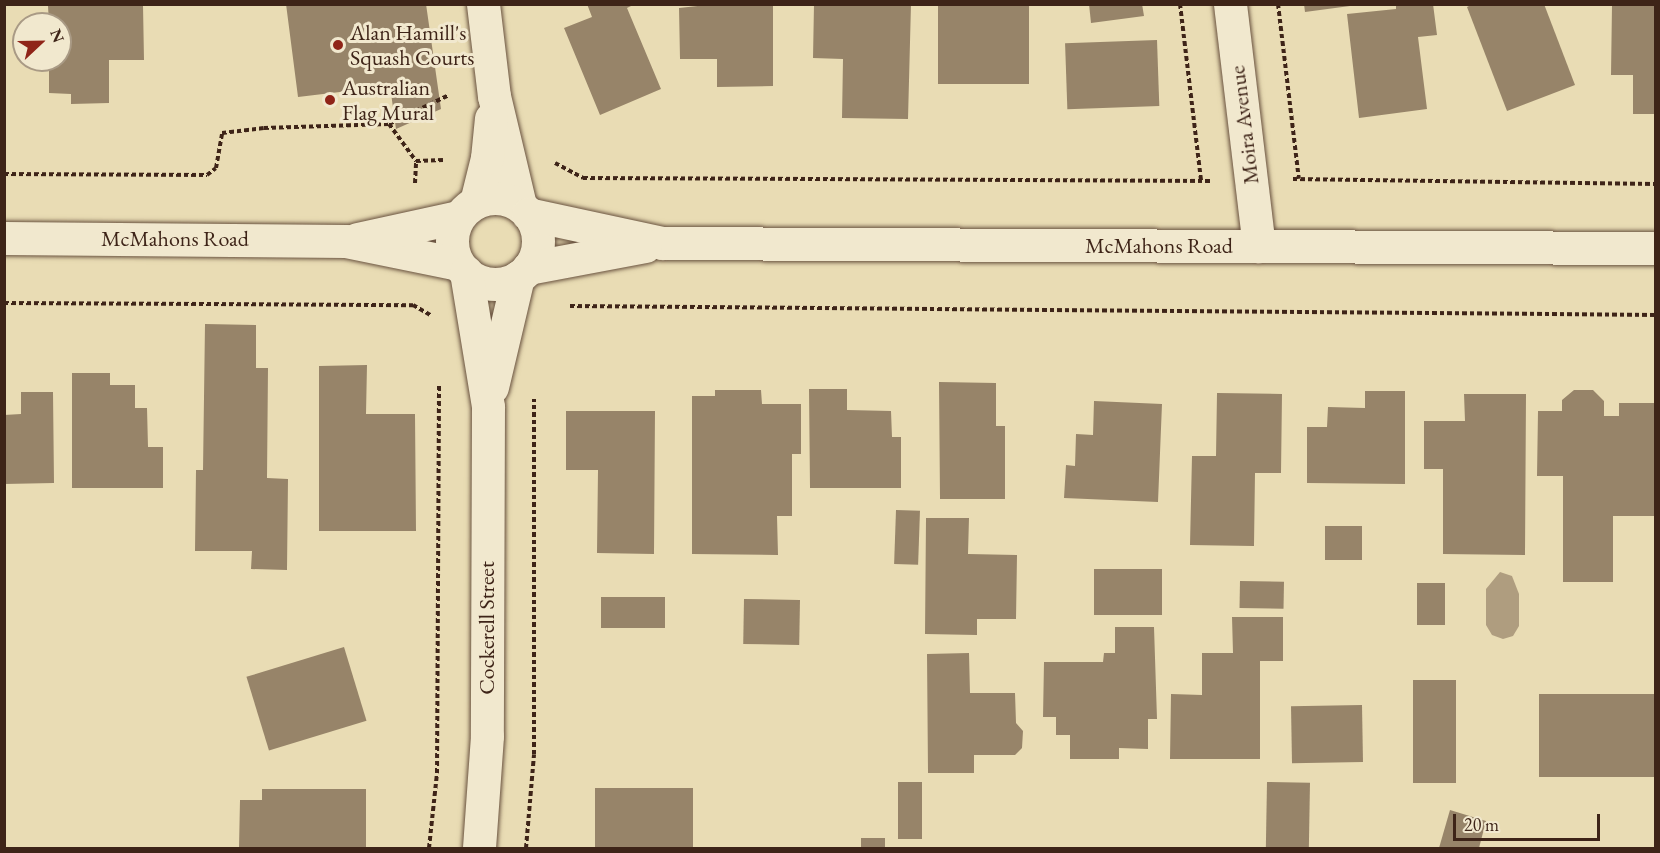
<!DOCTYPE html>
<html>
<head>
<meta charset="utf-8">
<style>
  body { margin:0 }
  #map { position:relative; width:1660px; height:853px; overflow:hidden; background:#e9dcb4; font-family:"EB Garamond",serif }
  div>[style] { position:absolute }
  .water>* { inset:0; background:#af9d7f }
  .building>* { inset:0; background:#978469; transform-origin:0 0 }
  .path>* { height:4px; margin-top:-2px; transform-origin:0; background:repeating-linear-gradient(90deg,#3e2418 0 4.5px,transparent 0 7.5px) }
  .roads { filter:drop-shadow(0 0 2px #69523f) drop-shadow(0 0 2px #69523f) }
  .minor>* { height:33px; margin:-16.5px; padding:0 16.5px; transform-origin:16.5px; border-radius:16.5px; background:#f1e8ce }
  .minor>.ring { margin:-16.5px; padding:0; box-sizing:content-box; background:none; border:33px solid #f1e8ce; border-radius:50% }
  .dots>* { width:16px; height:16px; translate:-50% -50%; box-sizing:border-box; border:3px solid #f1e8ce; border-radius:50% }
  span { translate:-50% -50%; white-space:nowrap; text-align:center; line-height:1.15; -webkit-text-stroke:6px #f1e8ce; paint-order:stroke }
  .poi-label { font-size:22px; color:#3e2418 }
  .left { translate:0 -50%; text-align:left }
  .street-label { font-size:22px; color:#3e2418 }
  .frame { position:absolute; inset:0; border:6px solid #3e2418; pointer-events:none }
  .north { position:absolute; left:12px; top:12px; width:60px; height:60px; box-sizing:border-box; background:#f1e8ce; border:2px solid #a99a85; border-radius:50%; rotate:68deg; font-size:16px; font-weight:700; line-height:24px; text-align:center; color:#3e2418 }
  .north::after { content:''; display:block; margin:auto; width:21px; height:27px; background:#8f2418; clip-path:polygon(50% 0,100% 100%,50% 72%,0 100%) }
  .scale { position:absolute; left:1453px; top:814px; width:147px; height:27px; box-sizing:border-box; border:3px solid #3e2418; border-top:0; padding-left:8px; font-size:18px; line-height:21px; white-space:nowrap; color:#3e2418; -webkit-text-stroke:4px #f1e8ce; paint-order:stroke }
</style>
</head>
<body>
<div id="map">
  <div class="water">
    <div style="clip-path:polygon(1500px 572px,1512px 576px,1519px 594px,1519px 626px,1513px 636px,1503px 639px,1492px 635px,1486px 625px,1486px 589px)"></div>
  </div>
  <div class="building">
    <div style="clip-path:polygon(286px 4px,426px 4px,441px 109px,396px 129px,390px 86px,298px 97px)"></div>
    <div style="clip-path:polygon(587px 4px,635px 4px,627px 8px,661px 89px,600px 115px,564px 28px,592px 17px)"></div>
    <div style="clip-path:polygon(716px 4px,773px 4px,773px 86px,717px 87px,717px 59px,680px 59px,679px 8px)"></div>
    <div style="clip-path:polygon(814px 4px,911px 4px,908px 119px,842px 118px,843px 59px,813px 58px)"></div>
    <div style="left:938px;top:4px;width:91px;height:80px"></div>
    <div style="clip-path:polygon(1089px 4px,1142px 4px,1144px 16px,1091px 23px)"></div>
    <div style="clip-path:polygon(1304px 4px,1350px 4px,1350px 6px,1305px 12px)"></div>
    <div style="clip-path:polygon(1396px 4px,1433px 4px,1437px 35px,1418px 37px,1427px 109px,1359px 118px,1347px 14px,1396px 9px)"></div>
    <div style="clip-path:polygon(1473px 4px,1544px 4px,1575px 85px,1507px 111px,1467px 7px)"></div>
    <div style="clip-path:polygon(143px 5px,144px 60px,109px 60px,109px 103px,71px 104px,71px 94px,49px 93px,49px 60px,60px 60px,60px 24px,49px 24px,48px 6px)"></div>
    <div style="clip-path:polygon(1612px 5px,1656px 5px,1656px 114px,1633px 114px,1633px 75px,1611px 75px)"></div>
    <div style="left:1157px;top:40px;width:66px;height:92px;rotate:88deg"></div>
    <div style="clip-path:polygon(205px 324px,256px 325px,256px 368px,268px 368px,267px 478px,288px 479px,287px 570px,251px 569px,252px 551px,195px 551px,196px 470px,203px 470px)"></div>
    <div style="clip-path:polygon(367px 365px,366px 414px,415px 414px,416px 531px,319px 531px,319px 366px)"></div>
    <div style="clip-path:polygon(72px 373px,110px 373px,110px 385px,135px 385px,135px 408px,147px 408px,148px 447px,163px 447px,163px 488px,72px 488px)"></div>
    <div style="clip-path:polygon(939px 382px,996px 383px,996px 426px,1005px 426px,1005px 499px,940px 499px)"></div>
    <div style="clip-path:polygon(809px 389px,847px 389px,847px 410px,891px 411px,892px 437px,901px 437px,901px 488px,810px 488px)"></div>
    <div style="clip-path:polygon(715px 390px,761px 390px,762px 404px,801px 404px,801px 454px,792px 454px,792px 516px,777px 516px,778px 555px,692px 554px,692px 396px,715px 396px)"></div>
    <div style="clip-path:polygon(1574px 390px,1593px 390px,1604px 401px,1604px 416px,1619px 416px,1619px 403px,1654px 403px,1656px 516px,1613px 516px,1613px 582px,1563px 582px,1563px 476px,1537px 476px,1538px 411px,1562px 411px,1562px 400px)"></div>
    <div style="clip-path:polygon(1365px 391px,1405px 391px,1405px 484px,1307px 483px,1307px 427px,1327px 427px,1328px 407px,1365px 408px)"></div>
    <div style="clip-path:polygon(21px 392px,53px 392px,54px 483px,4px 484px,4px 415px,21px 414px)"></div>
    <div style="clip-path:polygon(1217px 393px,1282px 394px,1281px 473px,1255px 473px,1254px 546px,1190px 545px,1192px 456px,1216px 456px)"></div>
    <div style="clip-path:polygon(1464px 394px,1526px 394px,1525px 555px,1443px 554px,1443px 469px,1424px 469px,1424px 421px,1465px 421px)"></div>
    <div style="clip-path:polygon(1094px 401px,1162px 404px,1158px 502px,1064px 498px,1066px 465px,1075px 466px,1076px 434px,1093px 435px)"></div>
    <div style="clip-path:polygon(566px 411px,655px 411px,654px 554px,597px 553px,598px 470px,566px 470px)"></div>
    <div style="left:896px;top:510px;width:24px;height:54px;rotate:2deg"></div>
    <div style="clip-path:polygon(926px 518px,969px 518px,968px 554px,1017px 555px,1016px 619px,977px 619px,977px 635px,925px 634px)"></div>
    <div style="left:1325px;top:526px;width:37px;height:34px"></div>
    <div style="left:1094px;top:569px;width:68px;height:46px"></div>
    <div style="left:1240px;top:581px;width:44px;height:27px;rotate:1deg"></div>
    <div style="left:1417px;top:583px;width:28px;height:42px"></div>
    <div style="left:601px;top:597px;width:64px;height:31px"></div>
    <div style="left:744px;top:599px;width:56px;height:45px;rotate:1deg"></div>
    <div style="clip-path:polygon(1232px 617px,1283px 617px,1283px 661px,1260px 661px,1260px 759px,1170px 759px,1171px 694px,1202px 695px,1202px 653px,1233px 653px)"></div>
    <div style="clip-path:polygon(1115px 627px,1154px 627px,1157px 719px,1148px 719px,1148px 749px,1119px 748px,1119px 759px,1070px 759px,1070px 735px,1056px 735px,1056px 717px,1043px 717px,1044px 662px,1103px 662px,1104px 653px,1115px 653px)"></div>
    <div style="left:344px;top:647px;width:77px;height:102px;rotate:73deg"></div>
    <div style="clip-path:polygon(969px 653px,970px 693px,1015px 693px,1016px 723px,1023px 731px,1022px 748px,1015px 755px,974px 755px,974px 773px,928px 773px,927px 654px)"></div>
    <div style="left:1413px;top:680px;width:43px;height:103px"></div>
    <div style="left:1656px;top:694px;width:83px;height:117px;rotate:90deg"></div>
    <div style="left:1362px;top:705px;width:57px;height:71px;rotate:89deg"></div>
    <div style="left:898px;top:782px;width:24px;height:57px"></div>
    <div style="left:1267px;top:782px;width:43px;height:65px;rotate:1deg"></div>
    <div style="left:693px;top:788px;width:60px;height:98px;rotate:90deg"></div>
    <div style="clip-path:polygon(262px 789px,366px 789px,366px 848px,239px 848px,240px 800px,262px 800px)"></div>
    <div style="clip-path:polygon(1450px 810px,1486px 821px,1479px 848px,1439px 848px)"></div>
    <div style="left:861px;top:838px;width:24px;height:10px"></div>
  </div>
  <div class="path">
    <div style="left:1180px;top:4px;width:178px;rotate:83.2deg"></div>
    <div style="left:1278px;top:4px;width:176px;rotate:83.2deg"></div>
    <div style="left:389px;top:124px;width:67px;rotate:-25.8deg"></div>
    <div style="left:555px;top:163px;width:32px;rotate:28deg"></div>
    <div style="left:583px;top:178px;width:627px;rotate:0.27deg"></div>
    <div style="left:4px;top:174px;width:203px;rotate:0.3deg"></div>
    <div style="left:207px;top:175px;width:11px;rotate:-38deg"></div>
    <div style="left:216px;top:168px;width:36px;rotate:-80deg"></div>
    <div style="left:222px;top:133px;width:42px;rotate:-6.8deg"></div>
    <div style="left:264px;top:128px;width:125px;rotate:-1.8deg"></div>
    <div style="left:389px;top:124px;width:46px;rotate:53.9deg"></div>
    <div style="left:416px;top:161px;width:27px;rotate:-2deg"></div>
    <div style="left:1293px;top:179px;width:363px;rotate:0.8deg"></div>
    <div style="left:415px;top:183px;width:22px;rotate:-87deg"></div>
    <div style="left:4px;top:303px;width:409px;rotate:0.3deg"></div>
    <div style="left:413px;top:305px;width:20px;rotate:30deg"></div>
    <div style="left:570px;top:306px;width:1086px;rotate:0.47deg"></div>
    <div style="left:429px;top:848px;width:75px;rotate:-83.9deg"></div>
    <div style="left:437px;top:773px;width:389px;rotate:-89.7deg"></div>
    <div style="left:526px;top:848px;width:94px;rotate:-85.1deg"></div>
    <div style="left:534px;top:754px;width:355px;rotate:-90deg"></div>
  </div>
  <div class="roads">
    <div class="minor">
      <div style="left:483px;top:4px;width:93px;rotate:83.2deg"></div>
      <div style="left:494px;top:96px;width:112px;rotate:76.6deg"></div>
      <div style="left:1230px;top:4px;width:244px;rotate:83.2deg"></div>
      <div class="ring" style="left:452px;top:198px;width:53px;height:53px"></div>
      <div style="left:476px;top:202px;width:45px;rotate:-76deg"></div>
      <div style="left:487px;top:158px;width:40px;rotate:-84.3deg"></div>
      <div style="left:528px;top:214px;width:137px;rotate:12.2deg"></div>
      <div style="left:662px;top:243px;width:994px;rotate:0.29deg"></div>
      <div style="left:4px;top:238px;width:342px;rotate:0.5deg"></div>
      <div style="left:346px;top:241px;width:114px;rotate:11.6deg"></div>
      <div style="left:357px;top:239px;width:103px;rotate:-12.3deg"></div>
      <div style="left:528px;top:268px;width:119px;rotate:-10.6deg"></div>
      <div style="left:466px;top:272px;width:137px;rotate:80.7deg"></div>
      <div style="left:488px;top:407px;width:329px;rotate:90.2deg"></div>
      <div style="left:487px;top:736px;width:112px;rotate:94.1deg"></div>
      <div style="left:492px;top:387px;width:113px;rotate:-76.7deg"></div>
    </div>
  </div>
  <div class="dots">
    <div style="left:338px;top:45px;background:#8f2418"></div>
    <div style="left:330px;top:100px;background:#8f2418"></div>
  </div>
  <div class="poi-label">
    <span class="left" style="left:350px;top:45px">Alan Hamill's<br>Squash Courts</span>
    <span class="left" style="left:342px;top:100px">Australian<br>Flag Mural</span>
  </div>
  <div class="street-label">
    <span style="left:1244px;top:125px;rotate:-97deg">Moira Avenue</span>
    <span style="left:175px;top:239px">McMahons Road</span>
    <span style="left:1159px;top:246px">McMahons Road</span>
    <span style="left:487px;top:628px;rotate:-90deg">Cockerell Street</span>
  </div>
  <div class="frame"></div>
  <div class="north">N</div>
  <div class="scale">20 m</div>
</div>
</body>
</html>
